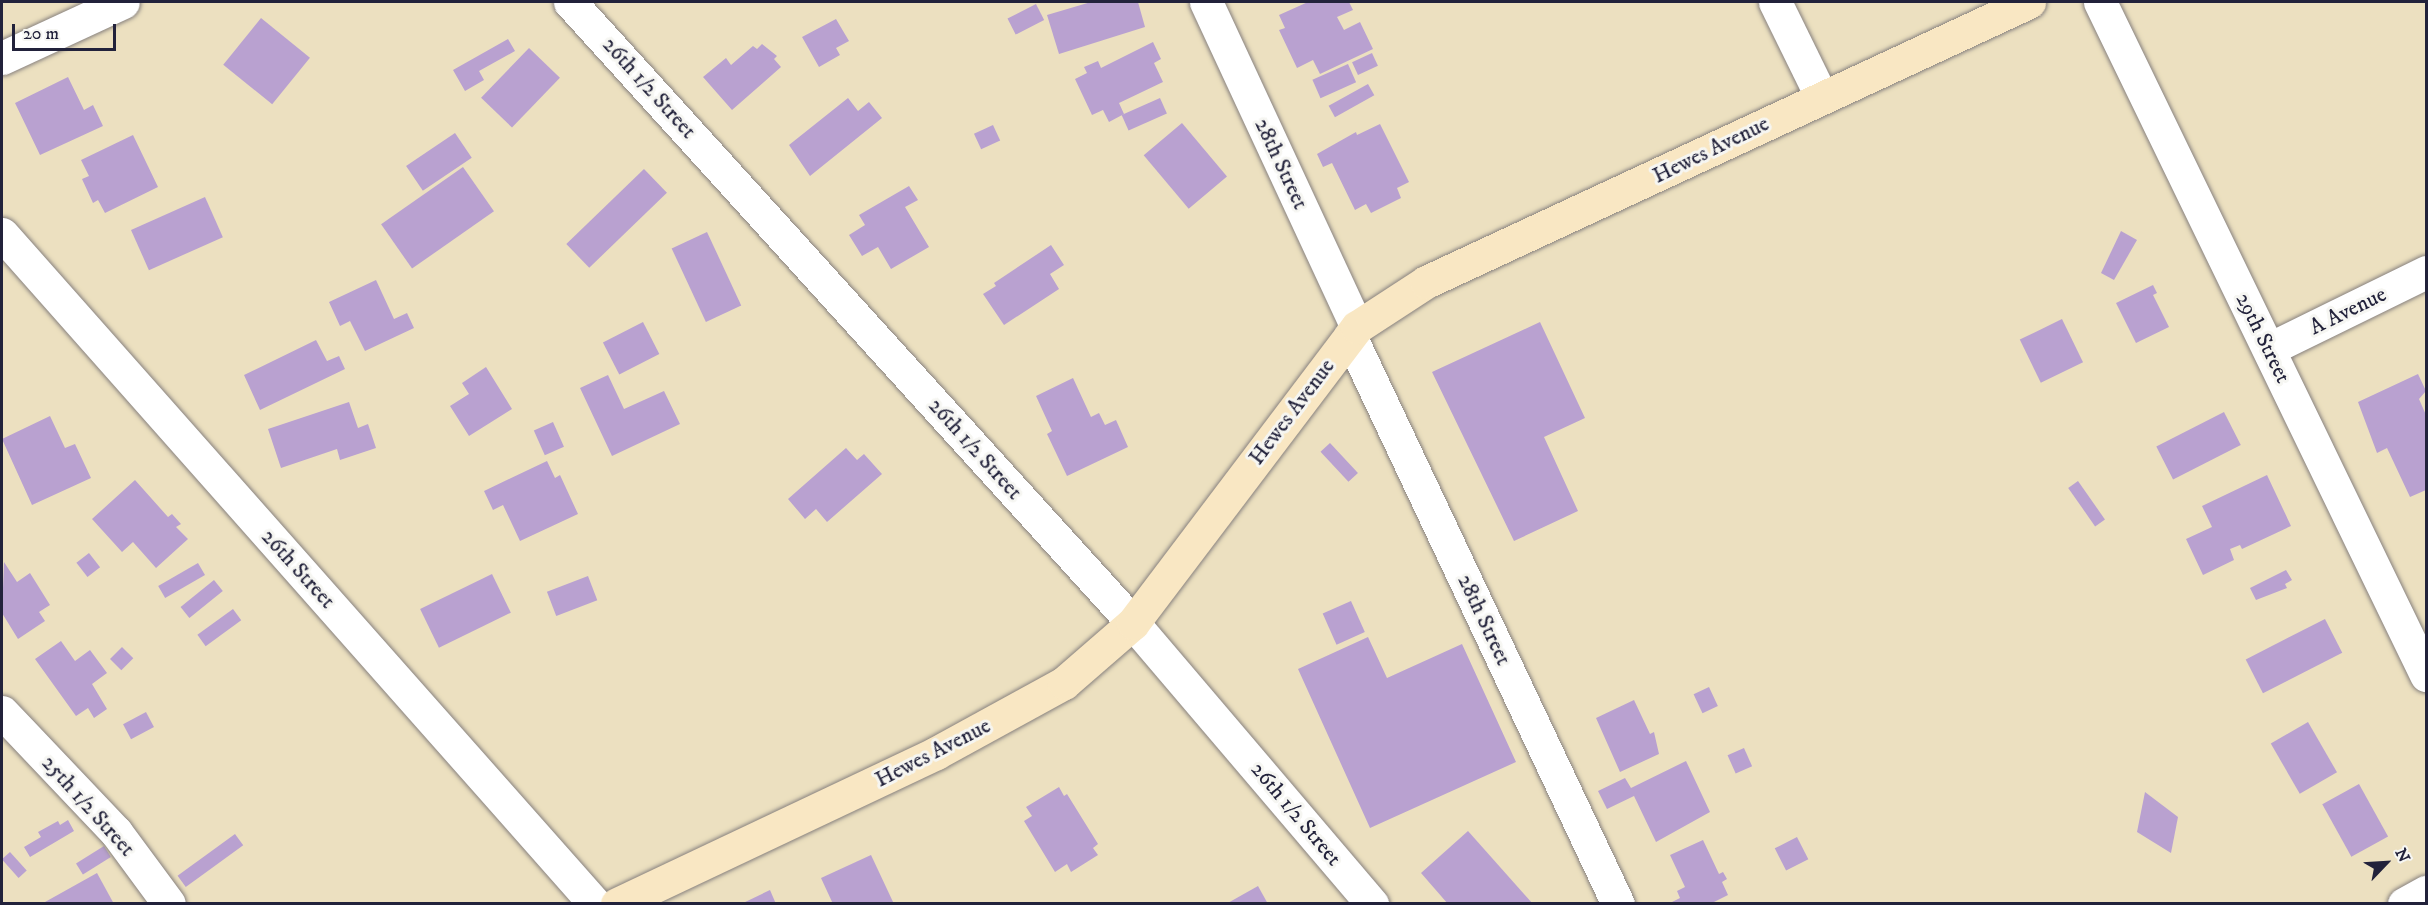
<!DOCTYPE html>
<html>
<head>
<meta charset="utf-8">
<style>
  body { margin:0 }
  #map { position:relative; width:2428px; height:905px; overflow:hidden; background:#ece0c0; font-family:"IM FELL DW Pica",serif }
  div>[style] { position:absolute }
  .building>* { inset:0; background:#b9a1d0; transform-origin:0 0 }
  .roads { filter:drop-shadow(0 0 2px #87817e) drop-shadow(0 0 2px #87817e) }
  .street>* { height:33px; margin:-16.5px; padding:0 16.5px; transform-origin:16.5px; border-radius:16.5px; background:#fff }
  .secondary>* { height:33px; margin:-16.5px; padding:0 16.5px; transform-origin:16.5px; border-radius:16.5px; background:#f9e7c3 }
  span { translate:-50% -50%; white-space:nowrap; text-align:center; line-height:1.15; -webkit-text-stroke:6px #f6f6f2; paint-order:stroke }
  .street-label { font-size:22px; color:#22223b }
  .frame { position:absolute; inset:0; border:3px solid #22223b; pointer-events:none }
  .north { position:absolute; left:2356px; top:833px; width:60px; height:60px; -webkit-text-stroke:4px #f6f6f2; paint-order:stroke; rotate:65deg; font-size:16px; font-weight:700; line-height:24px; text-align:center; color:#22223b }
  .north::after { content:''; display:block; margin:auto; width:21px; height:27px; background:#22223b; clip-path:polygon(50% 0,100% 100%,50% 72%,0 100%) }
  .scale { position:absolute; left:12px; top:24px; width:104px; height:27px; box-sizing:border-box; border:3px solid #22223b; border-top:0; padding-left:8px; font-size:18px; line-height:21px; white-space:nowrap; color:#22223b; -webkit-text-stroke:4px #f6f6f2; paint-order:stroke }
</style>
</head>
<body>
<div id="map">
  <div class="building">
    <div style="clip-path:polygon(1091px 2px,1138px 2px,1145px 27px,1059px 54px,1047px 15px)"></div>
    <div style="clip-path:polygon(1308px 2px,1349px 2px,1353px 10px,1337px 17px,1344px 30px,1360px 22px,1373px 49px,1320px 74px,1313px 60px,1297px 68px,1279px 30px,1285px 28px,1279px 15px)"></div>
    <div style="left:1036px;top:4px;width:18px;height:32px;rotate:63deg"></div>
    <div style="left:261px;top:18px;width:63px;height:60px;rotate:39deg"></div>
    <div style="clip-path:polygon(836px 19px,849px 41px,836px 48px,840px 55px,819px 67px,802px 37px)"></div>
    <div style="clip-path:polygon(508px 39px,515px 51px,479px 71px,484px 80px,465px 91px,453px 70px)"></div>
    <div style="clip-path:polygon(1153px 42px,1161px 59px,1154px 63px,1163px 82px,1119px 103px,1124px 114px,1109px 122px,1103px 110px,1092px 115px,1075px 79px,1087px 73px,1084px 67px,1098px 61px,1101px 68px)"></div>
    <div style="clip-path:polygon(762px 44px,777px 56px,774px 59px,781px 67px,732px 110px,703px 77px,726px 58px,731px 65px,753px 46px,757px 49px)"></div>
    <div style="left:529px;top:48px;width:43px;height:69px;rotate:44deg"></div>
    <div style="left:1372px;top:53px;width:14px;height:22px;rotate:65deg"></div>
    <div style="left:1348px;top:64px;width:20px;height:39px;rotate:66deg"></div>
    <div style="clip-path:polygon(68px 77px,84px 110px,93px 105px,103px 126px,40px 155px,15px 103px)"></div>
    <div style="left:1368px;top:84px;width:13px;height:45px;rotate:61deg"></div>
    <div style="clip-path:polygon(848px 98px,858px 111px,869px 102px,882px 118px,810px 176px,789px 145px)"></div>
    <div style="left:1160px;top:98px;width:17px;height:42px;rotate:66deg"></div>
    <div style="left:1182px;top:123px;width:70px;height:50px;rotate:50deg"></div>
    <div style="clip-path:polygon(1380px 124px,1409px 182px,1397px 188px,1401px 198px,1371px 213px,1366px 204px,1355px 210px,1332px 163px,1323px 167px,1317px 154px,1356px 132px,1357px 135px)"></div>
    <div style="left:993px;top:125px;width:17px;height:21px;rotate:65deg"></div>
    <div style="left:455px;top:133px;width:30px;height:59px;rotate:56deg"></div>
    <div style="clip-path:polygon(133px 135px,158px 187px,105px 213px,98px 200px,93px 203px,82px 179px,89px 176px,81px 160px)"></div>
    <div style="left:463px;top:167px;width:54px;height:100px;rotate:55deg"></div>
    <div style="left:644px;top:169px;width:33px;height:108px;rotate:46deg"></div>
    <div style="clip-path:polygon(909px 186px,918px 200px,905px 207px,929px 247px,891px 269px,878px 247px,862px 256px,849px 235px,865px 225px,859px 215px)"></div>
    <div style="left:205px;top:197px;width:44px;height:81px;rotate:66deg"></div>
    <div style="clip-path:polygon(2121px 231px,2137px 240px,2114px 280px,2101px 273px)"></div>
    <div style="left:707px;top:232px;width:81px;height:39px;rotate:65deg"></div>
    <div style="clip-path:polygon(1051px 245px,1064px 265px,1050px 274px,1059px 289px,1004px 325px,983px 294px,996px 286px,994px 283px)"></div>
    <div style="clip-path:polygon(376px 280px,394px 319px,407px 313px,414px 328px,365px 351px,350px 321px,340px 326px,329px 302px)"></div>
    <div style="clip-path:polygon(2153px 285px,2157px 293px,2153px 295px,2169px 327px,2136px 343px,2116px 303px)"></div>
    <div style="left:2062px;top:319px;width:48px;height:47px;rotate:64deg"></div>
    <div style="left:643px;top:322px;width:36px;height:45px;rotate:63deg"></div>
    <div style="clip-path:polygon(1540px 322px,1585px 418px,1544px 437px,1578px 511px,1514px 541px,1432px 372px)"></div>
    <div style="clip-path:polygon(316px 340px,327px 361px,339px 356px,345px 369px,260px 410px,244px 375px)"></div>
    <div style="clip-path:polygon(486px 367px,512px 409px,469px 436px,450px 406px,469px 394px,462px 383px)"></div>
    <div style="clip-path:polygon(2418px 374px,2426px 391px,2419px 399px,2426px 415px,2426px 490px,2410px 497px,2387px 448px,2377px 453px,2358px 402px)"></div>
    <div style="clip-path:polygon(608px 375px,624px 409px,664px 391px,680px 424px,612px 456px,580px 388px)"></div>
    <div style="clip-path:polygon(1073px 378px,1091px 417px,1099px 413px,1105px 425px,1116px 420px,1128px 447px,1067px 476px,1047px 434px,1052px 431px,1036px 396px)"></div>
    <div style="clip-path:polygon(349px 402px,358px 428px,368px 424px,376px 448px,340px 460px,337px 449px,281px 468px,268px 429px)"></div>
    <div style="left:2224px;top:412px;width:37px;height:76px;rotate:63deg"></div>
    <div style="clip-path:polygon(50px 416px,65px 448px,75px 444px,91px 478px,32px 505px,2px 439px)"></div>
    <div style="left:553px;top:422px;width:27px;height:21px;rotate:66deg"></div>
    <div style="left:1330px;top:443px;width:41px;height:13px;rotate:47deg"></div>
    <div style="clip-path:polygon(846px 448px,857px 460px,864px 454px,882px 474px,827px 522px,816px 509px,805px 519px,788px 499px)"></div>
    <div style="clip-path:polygon(547px 461px,555px 478px,560px 475px,578px 514px,520px 541px,503px 505px,493px 510px,484px 491px)"></div>
    <div style="clip-path:polygon(2267px 475px,2291px 526px,2242px 549px,2240px 545px,2230px 549px,2234px 560px,2203px 575px,2186px 539px,2212px 527px,2202px 506px)"></div>
    <div style="clip-path:polygon(135px 480px,168px 517px,172px 514px,181px 524px,176px 527px,188px 539px,156px 568px,133px 542px,122px 552px,92px 519px)"></div>
    <div style="left:2078px;top:481px;width:47px;height:12px;rotate:55deg"></div>
    <div style="left:89px;top:553px;width:18px;height:16px;rotate:52deg"></div>
    <div style="clip-path:polygon(4px 562px,17px 582px,30px 573px,50px 605px,39px 612px,45px 621px,18px 639px,2px 613px)"></div>
    <div style="left:198px;top:563px;width:14px;height:46px;rotate:60deg"></div>
    <div style="clip-path:polygon(2286px 570px,2292px 580px,2285px 584px,2287px 588px,2256px 600px,2250px 588px)"></div>
    <div style="left:492px;top:574px;width:43px;height:80px;rotate:64deg"></div>
    <div style="left:588px;top:576px;width:26px;height:44px;rotate:69deg"></div>
    <div style="left:214px;top:580px;width:14px;height:43px;rotate:51deg"></div>
    <div style="left:1351px;top:601px;width:34px;height:31px;rotate:66deg"></div>
    <div style="left:233px;top:609px;width:14px;height:44px;rotate:54deg"></div>
    <div style="left:2325px;top:619px;width:38px;height:89px;rotate:63deg"></div>
    <div style="clip-path:polygon(1368px 637px,1387px 678px,1462px 644px,1516px 762px,1370px 828px,1298px 669px)"></div>
    <div style="clip-path:polygon(61px 641px,75px 661px,90px 650px,107px 673px,92px 684px,107px 709px,94px 718px,88px 708px,76px 716px,35px 659px)"></div>
    <div style="left:122px;top:647px;width:16px;height:17px;rotate:45deg"></div>
    <div style="left:1709px;top:687px;width:21px;height:17px;rotate:65deg"></div>
    <div style="clip-path:polygon(1634px 700px,1650px 734px,1654px 732px,1659px 754px,1620px 772px,1596px 718px)"></div>
    <div style="left:146px;top:712px;width:17px;height:26px;rotate:62deg"></div>
    <div style="left:2308px;top:722px;width:58px;height:43px;rotate:60deg"></div>
    <div style="left:1744px;top:748px;width:20px;height:18px;rotate:66deg"></div>
    <div style="clip-path:polygon(1686px 761px,1710px 812px,1656px 842px,1634px 796px,1607px 809px,1598px 791px,1625px 778px,1631px 788px)"></div>
    <div style="left:2359px;top:784px;width:60px;height:42px;rotate:61deg"></div>
    <div style="clip-path:polygon(1059px 787px,1064px 796px,1067px 794px,1098px 844px,1093px 848px,1098px 855px,1071px 872px,1067px 864px,1055px 872px,1024px 821px,1032px 816px,1026px 807px)"></div>
    <div style="clip-path:polygon(2145px 792px,2178px 817px,2171px 853px,2137px 832px)"></div>
    <div style="clip-path:polygon(68px 820px,74px 831px,30px 857px,24px 847px,41px 837px,38px 832px,58px 821px,60px 825px)"></div>
    <div style="clip-path:polygon(1468px 831px,1533px 904px,1448px 904px,1421px 873px)"></div>
    <div style="left:235px;top:834px;width:14px;height:71px;rotate:54deg"></div>
    <div style="left:1797px;top:837px;width:25px;height:25px;rotate:63deg"></div>
    <div style="clip-path:polygon(1703px 840px,1719px 874px,1723px 872px,1727px 879px,1722px 882px,1728px 895px,1710px 904px,1668px 904px,1680px 898px,1677px 891px,1685px 887px,1670px 855px)"></div>
    <div style="left:104px;top:846px;width:13px;height:33px;rotate:58deg"></div>
    <div style="left:10px;top:852px;width:25px;height:11px;rotate:48deg"></div>
    <div style="clip-path:polygon(871px 855px,894px 904px,833px 904px,821px 878px)"></div>
    <div style="clip-path:polygon(97px 873px,114px 904px,46px 904px,45px 902px)"></div>
    <div style="clip-path:polygon(1258px 886px,1268px 904px,1226px 904px)"></div>
    <div style="clip-path:polygon(770px 890px,776px 904px,741px 904px)"></div>
  </div>
  <div class="roads">
    <div class="street">
      <div style="left:570px;top:2px;width:838px;rotate:47.8deg"></div>
      <div style="left:1133px;top:623px;width:369px;rotate:49.6deg"></div>
      <div style="left:1206px;top:2px;width:358px;rotate:65.1deg"></div>
      <div style="left:1775px;top:2px;width:105px;rotate:63.9deg"></div>
      <div style="left:2100px;top:2px;width:748px;rotate:64.15deg"></div>
      <div style="left:2px;top:58px;width:133px;rotate:-24.8deg"></div>
      <div style="left:2px;top:234px;width:895px;rotate:48.49deg"></div>
      <div style="left:1350px;top:336px;width:628px;rotate:64.74deg"></div>
      <div style="left:2269px;top:349px;width:175px;rotate:-26.1deg"></div>
      <div style="left:2px;top:712px;width:166px;rotate:46.5deg"></div>
      <div style="left:116px;top:832px;width:89px;rotate:53.6deg"></div>
      <div style="left:2404px;top:904px;width:25px;rotate:-29deg"></div>
    </div>
    <div class="secondary">
      <div style="left:617px;top:904px;width:353px;rotate:-25.3deg"></div>
      <div style="left:936px;top:753px;width:146px;rotate:-28.7deg"></div>
      <div style="left:1064px;top:683px;width:91px;rotate:-41deg"></div>
      <div style="left:1133px;top:623px;width:371px;rotate:-52.9deg"></div>
      <div style="left:1357px;top:327px;width:82px;rotate:-33.1deg"></div>
      <div style="left:1426px;top:282px;width:665px;rotate:-24.91deg"></div>
    </div>
  </div>
  <div class="street-label">
    <span style="left:649px;top:88px;rotate:48deg">26th 1/2 Street</span>
    <span style="left:1711px;top:150px;rotate:-26deg">Hewes Avenue</span>
    <span style="left:1281px;top:164px;rotate:65deg">28th Street</span>
    <span style="left:2348px;top:311px;rotate:-26deg">A Avenue</span>
    <span style="left:2263px;top:338px;rotate:64deg">29th Street</span>
    <span style="left:1292px;top:412px;rotate:-53deg">Hewes Avenue</span>
    <span style="left:975px;top:449px;rotate:48deg">26th 1/2 Street</span>
    <span style="left:298px;top:569px;rotate:48deg">26th Street</span>
    <span style="left:1484px;top:620px;rotate:65deg">28th Street</span>
    <span style="left:933px;top:753px;rotate:-27deg">Hewes Avenue</span>
    <span style="left:88px;top:806px;rotate:48deg">25th 1/2 Street</span>
    <span style="left:1296px;top:814px;rotate:50deg">26th 1/2 Street</span>
  </div>
  <div class="frame"></div>
  <div class="north">N</div>
  <div class="scale">20 m</div>
</div>
</body>
</html>
